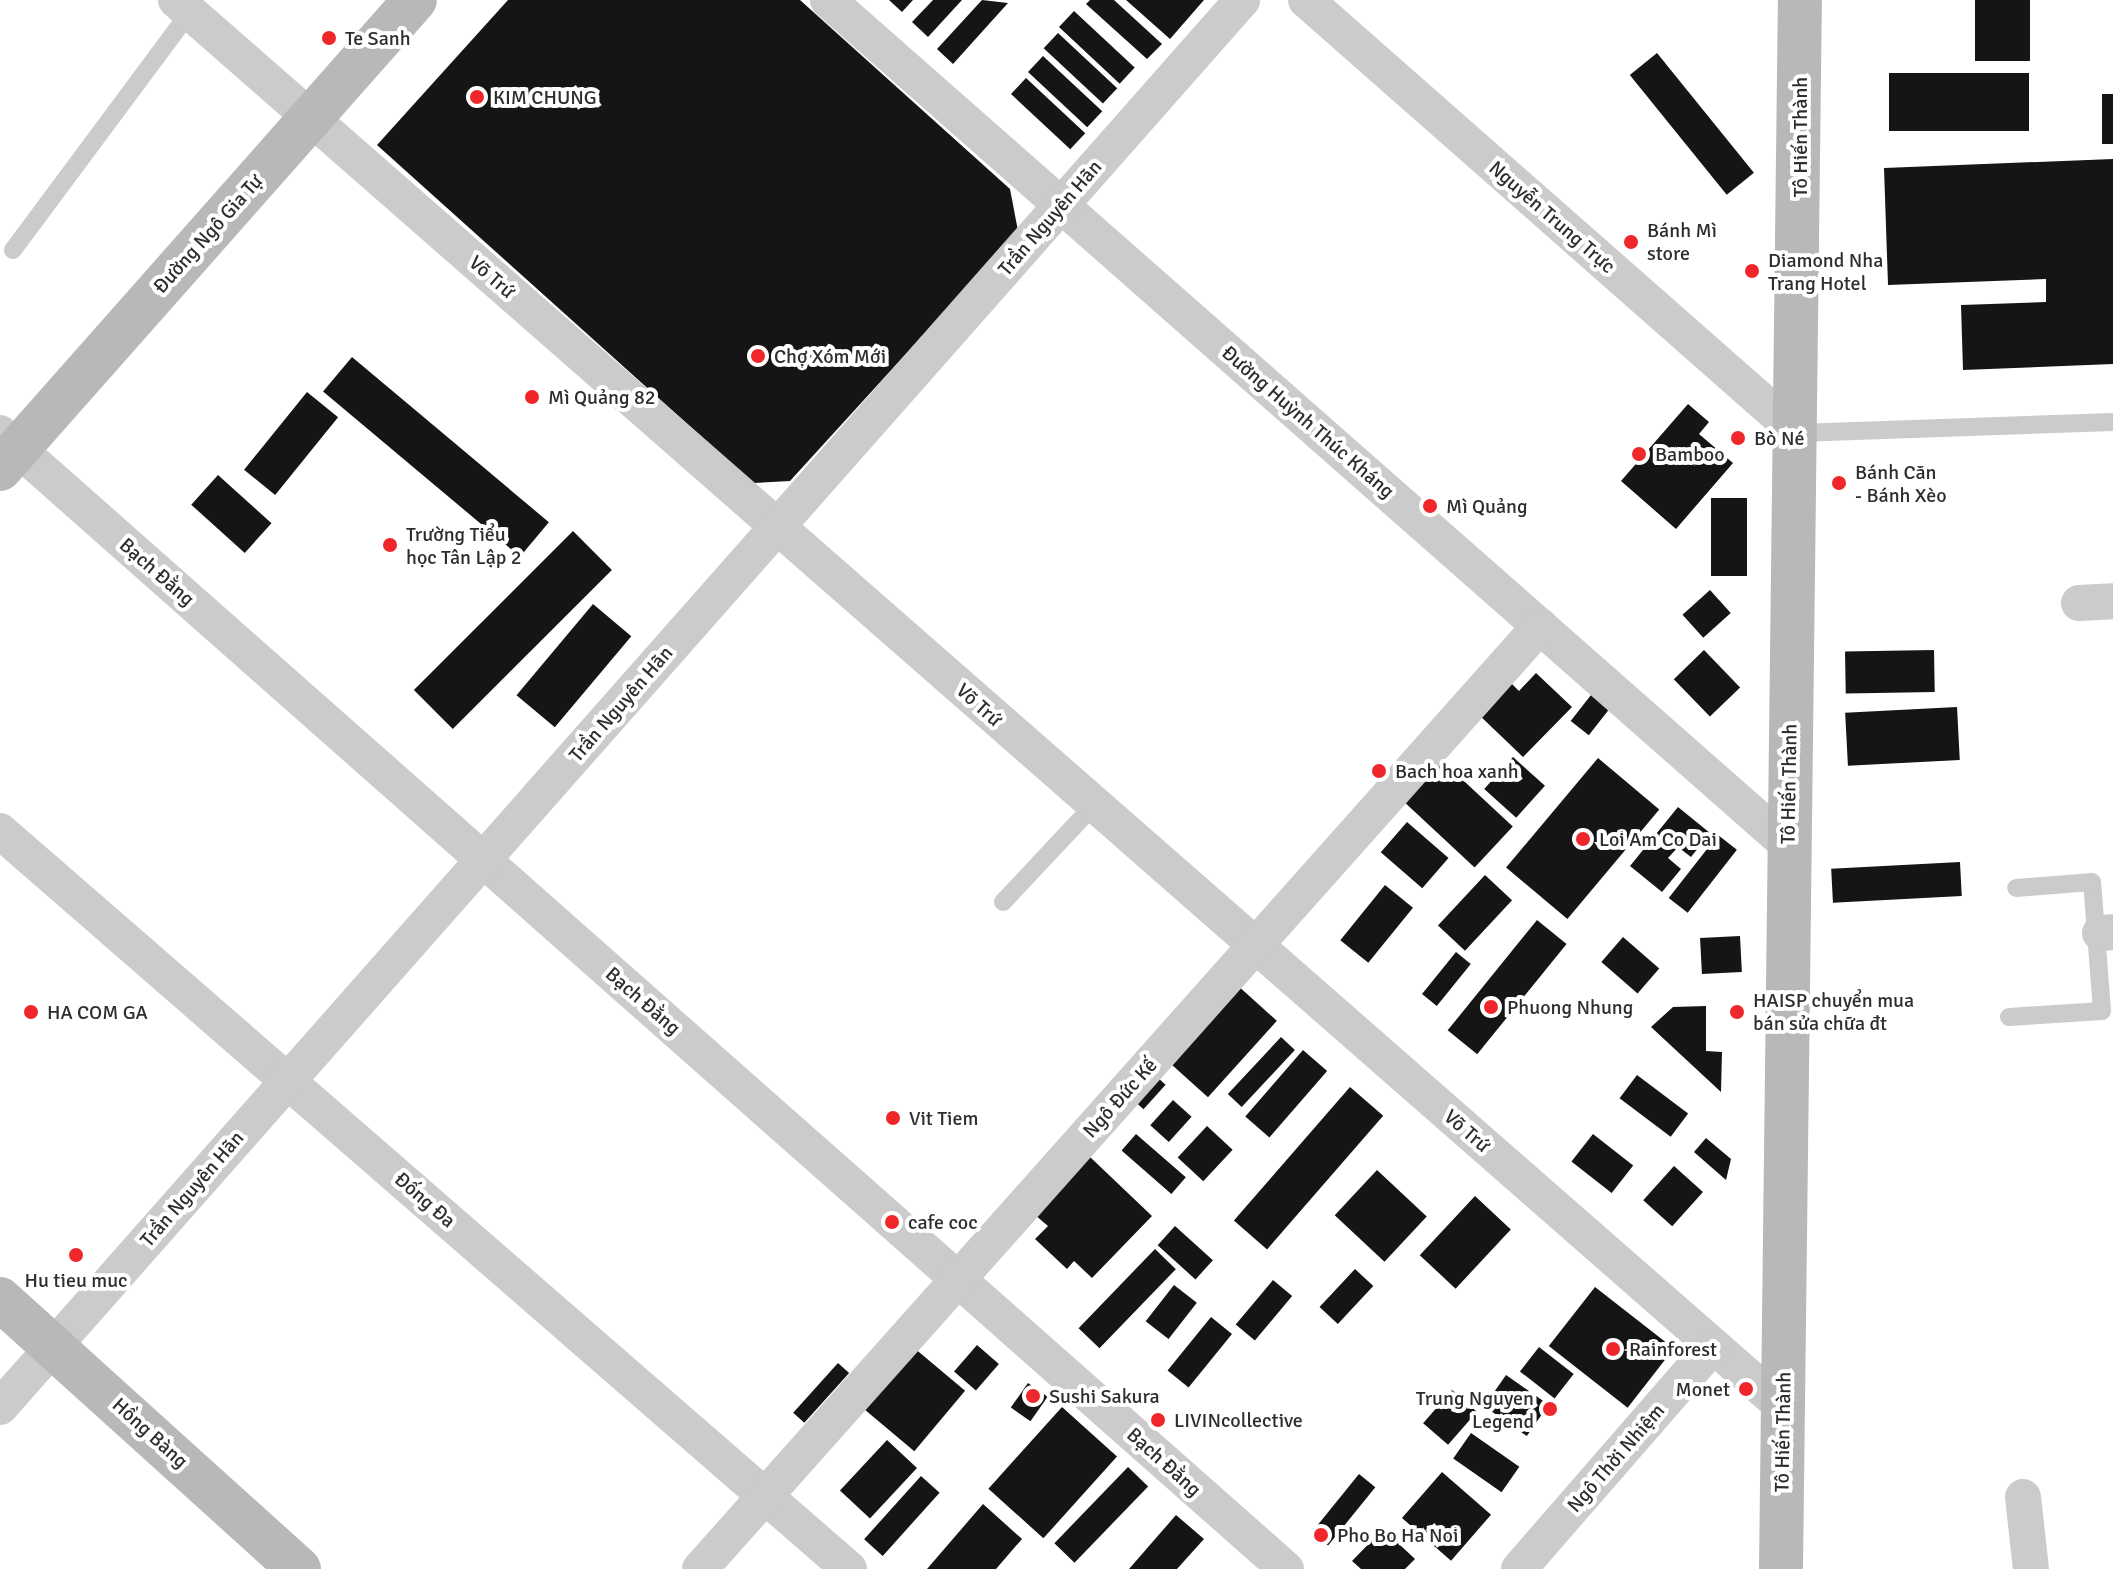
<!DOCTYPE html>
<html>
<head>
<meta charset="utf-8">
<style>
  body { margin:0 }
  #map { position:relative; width:2113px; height:1569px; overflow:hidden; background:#fff; font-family:Signika,sans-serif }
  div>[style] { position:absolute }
  .building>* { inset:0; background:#151515; transform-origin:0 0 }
  .lane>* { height:18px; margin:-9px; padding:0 9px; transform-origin:9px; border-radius:9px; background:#cbcbcb }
  .street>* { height:36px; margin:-18px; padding:0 18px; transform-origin:18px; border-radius:18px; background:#cbcbcb }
  .secondary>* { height:44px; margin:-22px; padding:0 22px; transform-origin:22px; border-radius:22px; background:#b8b8b8 }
  .dots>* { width:22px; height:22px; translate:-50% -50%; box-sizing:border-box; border:4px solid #fff; border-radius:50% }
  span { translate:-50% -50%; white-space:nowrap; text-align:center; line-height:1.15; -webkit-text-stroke:8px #fff; paint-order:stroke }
  .poi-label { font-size:20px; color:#2e2e2e }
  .left { translate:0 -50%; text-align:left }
  .right { translate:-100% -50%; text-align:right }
  .street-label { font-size:20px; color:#2e2e2e }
</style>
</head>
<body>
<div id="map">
  <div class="building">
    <div style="clip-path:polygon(508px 0,800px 0,1010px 189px,1018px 231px,790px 481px,753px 483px,377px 145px)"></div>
    <div style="clip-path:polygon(889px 0,913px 0,902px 12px)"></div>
    <div style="clip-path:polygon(933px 0,962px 0,928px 37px,912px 22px)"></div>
    <div style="clip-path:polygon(982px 0,1008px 3px,953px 64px,937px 49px)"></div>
    <div style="clip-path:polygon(1090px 0,1114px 0,1162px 44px,1147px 59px,1086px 4px)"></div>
    <div style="clip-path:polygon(1126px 0,1204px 0,1170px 39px)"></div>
    <div style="left:1975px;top:0;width:55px;height:61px"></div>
    <div style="left:1074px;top:11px;width:83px;height:22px;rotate:43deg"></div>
    <div style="left:1058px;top:33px;width:81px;height:21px;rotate:43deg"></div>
    <div style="left:1657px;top:53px;width:154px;height:35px;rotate:51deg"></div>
    <div style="left:1043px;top:56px;width:81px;height:22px;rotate:43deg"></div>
    <div style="left:1889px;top:73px;width:140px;height:58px"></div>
    <div style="left:1026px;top:78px;width:81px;height:22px;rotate:43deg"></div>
    <div style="left:2102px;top:94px;width:11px;height:50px"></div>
    <div style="clip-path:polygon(2113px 159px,2113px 364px,1963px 370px,1961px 305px,2046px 302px,2046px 279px,1888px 285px,1884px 168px)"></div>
    <div style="left:352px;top:357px;width:257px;height:45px;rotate:40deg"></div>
    <div style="left:307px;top:392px;width:40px;height:100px;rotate:39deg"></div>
    <div style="clip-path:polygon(1688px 404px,1709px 422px,1699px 434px,1733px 463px,1676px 529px,1621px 481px)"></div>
    <div style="left:218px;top:475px;width:72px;height:40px;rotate:42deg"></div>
    <div style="left:1711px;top:498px;width:36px;height:78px"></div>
    <div style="left:573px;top:531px;width:55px;height:225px;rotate:45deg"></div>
    <div style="left:1710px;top:590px;width:31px;height:37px;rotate:48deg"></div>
    <div style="left:593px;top:604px;width:50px;height:119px;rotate:40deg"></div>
    <div style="left:1704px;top:650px;width:52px;height:42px;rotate:46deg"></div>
    <div style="left:1934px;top:650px;width:42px;height:89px;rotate:89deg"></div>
    <div style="clip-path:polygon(1536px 673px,1572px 707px,1523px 757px,1477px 713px,1509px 681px,1519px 691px)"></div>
    <div style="left:1591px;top:695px;width:23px;height:33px;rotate:38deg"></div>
    <div style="left:1957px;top:707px;width:53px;height:112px;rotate:87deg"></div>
    <div style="left:1436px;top:755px;width:105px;height:56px;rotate:43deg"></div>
    <div style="left:1513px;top:757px;width:43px;height:43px;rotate:42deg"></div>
    <div style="left:1598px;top:758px;width:80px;height:143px;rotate:40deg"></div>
    <div style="clip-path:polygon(1678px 807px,1710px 833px,1691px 857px,1678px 847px,1668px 858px,1681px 869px,1662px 892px,1630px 866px)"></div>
    <div style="left:1407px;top:822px;width:55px;height:40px;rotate:41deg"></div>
    <div style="left:1718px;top:835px;width:24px;height:80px;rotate:38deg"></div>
    <div style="left:1960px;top:862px;width:34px;height:129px;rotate:87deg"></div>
    <div style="left:1485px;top:875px;width:37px;height:69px;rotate:43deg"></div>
    <div style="left:1385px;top:885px;width:36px;height:71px;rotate:39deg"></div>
    <div style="left:1537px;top:920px;width:38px;height:142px;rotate:39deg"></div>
    <div style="left:1740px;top:936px;width:36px;height:40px;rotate:87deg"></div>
    <div style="left:1623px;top:937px;width:48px;height:33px;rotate:41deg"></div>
    <div style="left:1456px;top:952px;width:19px;height:54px;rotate:39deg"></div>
    <div style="left:1236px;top:984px;width:55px;height:103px;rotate:42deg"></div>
    <div style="clip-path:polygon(1706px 1006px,1706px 1051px,1722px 1052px,1721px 1092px,1651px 1027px,1673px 1007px)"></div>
    <div style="left:1281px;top:1037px;width:19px;height:78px;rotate:43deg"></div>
    <div style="left:1303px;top:1050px;width:32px;height:88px;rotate:41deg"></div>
    <div style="left:1147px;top:1068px;width:25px;height:33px;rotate:42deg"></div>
    <div style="left:1637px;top:1075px;width:64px;height:29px;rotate:37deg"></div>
    <div style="left:1350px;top:1087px;width:44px;height:177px;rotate:41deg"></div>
    <div style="left:1173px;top:1100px;width:25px;height:34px;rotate:42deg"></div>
    <div style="left:1207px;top:1126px;width:35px;height:43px;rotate:43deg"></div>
    <div style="left:1136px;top:1134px;width:66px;height:22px;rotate:41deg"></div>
    <div style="left:1593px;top:1134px;width:51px;height:35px;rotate:38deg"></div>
    <div style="clip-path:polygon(1706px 1138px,1731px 1159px,1726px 1180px,1694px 1152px)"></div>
    <div style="clip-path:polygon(1089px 1156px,1152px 1216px,1092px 1278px,1074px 1261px,1067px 1269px,1035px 1239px,1048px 1226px,1035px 1215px)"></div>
    <div style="left:1674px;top:1166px;width:39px;height:46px;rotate:42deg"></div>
    <div style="left:1377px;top:1170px;width:68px;height:62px;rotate:43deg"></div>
    <div style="left:1475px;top:1196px;width:49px;height:81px;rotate:43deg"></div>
    <div style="left:1175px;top:1226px;width:51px;height:26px;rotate:42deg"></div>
    <div style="left:1155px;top:1249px;width:29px;height:110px;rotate:44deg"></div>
    <div style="left:1355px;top:1269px;width:25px;height:52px;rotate:43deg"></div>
    <div style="left:1273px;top:1280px;width:25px;height:58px;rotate:40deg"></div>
    <div style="left:1174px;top:1285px;width:29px;height:46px;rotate:38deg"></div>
    <div style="left:1595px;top:1287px;width:100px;height:75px;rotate:38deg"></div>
    <div style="left:1211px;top:1317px;width:27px;height:69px;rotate:39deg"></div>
    <div style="left:977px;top:1345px;width:29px;height:35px;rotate:41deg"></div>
    <div style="left:913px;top:1347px;width:68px;height:79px;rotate:40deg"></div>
    <div style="left:1539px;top:1347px;width:44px;height:31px;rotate:38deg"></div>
    <div style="left:838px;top:1363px;width:15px;height:67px;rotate:42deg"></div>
    <div style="left:1506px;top:1375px;width:52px;height:38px;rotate:35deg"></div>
    <div style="left:1028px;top:1383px;width:24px;height:30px;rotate:35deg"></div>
    <div style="left:1452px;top:1390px;width:33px;height:44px;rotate:41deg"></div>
    <div style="left:1062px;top:1407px;width:74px;height:110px;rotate:42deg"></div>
    <div style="left:1471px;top:1433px;width:59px;height:31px;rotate:35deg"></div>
    <div style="left:887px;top:1440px;width:41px;height:69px;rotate:43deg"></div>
    <div style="left:1128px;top:1467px;width:28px;height:106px;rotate:44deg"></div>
    <div style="left:1442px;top:1472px;width:65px;height:61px;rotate:41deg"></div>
    <div style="left:1359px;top:1474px;width:21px;height:75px;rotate:39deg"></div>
    <div style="left:921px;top:1476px;width:25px;height:85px;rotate:42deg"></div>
    <div style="clip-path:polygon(983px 1504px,1022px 1539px,996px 1569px,927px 1569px)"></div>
    <div style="clip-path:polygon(1176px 1515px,1204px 1539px,1177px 1569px,1129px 1569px)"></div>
    <div style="clip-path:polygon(1383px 1529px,1415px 1559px,1405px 1569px,1361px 1569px,1352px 1561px)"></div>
  </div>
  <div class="lane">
    <div style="left:13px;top:250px;width:302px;rotate:-53.4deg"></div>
    <div style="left:1798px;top:433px;width:315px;rotate:-2deg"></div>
    <div style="left:1003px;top:902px;width:132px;rotate:-46.8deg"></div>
    <div style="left:2009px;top:1017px;width:93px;rotate:-3.7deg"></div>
    <div style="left:2102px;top:1011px;width:129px;rotate:-94.4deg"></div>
    <div style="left:2092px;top:882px;width:76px;rotate:175.5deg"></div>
  </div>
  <div class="street">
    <div style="left:176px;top:0;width:2136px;rotate:41.2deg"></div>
    <div style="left:828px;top:0;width:1279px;rotate:41.35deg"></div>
    <div style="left:1306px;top:0;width:655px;rotate:41.35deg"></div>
    <div style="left:0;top:433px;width:1716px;rotate:41.46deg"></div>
    <div style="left:2079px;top:603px;width:34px;rotate:-3deg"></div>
    <div style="left:0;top:831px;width:1125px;rotate:41deg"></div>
    <div style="left:2100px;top:933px;width:13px;rotate:-4deg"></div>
    <div style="left:0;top:1407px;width:1877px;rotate:-48.56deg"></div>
    <div style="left:2023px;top:1497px;width:72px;rotate:83.7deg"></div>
    <div style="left:700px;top:1569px;width:1263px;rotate:-48.31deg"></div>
    <div style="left:1519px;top:1569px;width:296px;rotate:-49deg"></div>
  </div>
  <div class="secondary">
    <div style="left:0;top:469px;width:626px;rotate:-48.5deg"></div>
    <div style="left:0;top:1299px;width:403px;rotate:42.1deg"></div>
    <div style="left:1781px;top:1569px;width:1569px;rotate:-89.31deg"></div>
  </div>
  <div class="dots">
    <div style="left:329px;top:38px;background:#ef272a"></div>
    <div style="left:477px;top:97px;background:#ef272a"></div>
    <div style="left:1631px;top:242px;background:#ef272a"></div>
    <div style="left:1752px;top:271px;background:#ef272a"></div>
    <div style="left:758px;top:356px;background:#ef272a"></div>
    <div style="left:532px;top:397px;background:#ef272a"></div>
    <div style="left:1738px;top:438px;background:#ef272a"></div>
    <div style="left:1639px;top:454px;background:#ef272a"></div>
    <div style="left:1839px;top:483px;background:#ef272a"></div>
    <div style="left:1430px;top:506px;background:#ef272a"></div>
    <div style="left:390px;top:545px;background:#ef272a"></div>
    <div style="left:1379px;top:771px;background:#ef272a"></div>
    <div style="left:1583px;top:839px;background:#ef272a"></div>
    <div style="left:1491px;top:1007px;background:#ef272a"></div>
    <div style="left:31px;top:1012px;background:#ef272a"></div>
    <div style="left:1737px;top:1012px;background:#ef272a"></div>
    <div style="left:893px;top:1118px;background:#ef272a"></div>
    <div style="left:892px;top:1222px;background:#ef272a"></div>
    <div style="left:76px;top:1255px;background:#ef272a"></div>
    <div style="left:1613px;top:1349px;background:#ef272a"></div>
    <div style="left:1746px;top:1389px;background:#ef272a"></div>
    <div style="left:1033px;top:1396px;background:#ef272a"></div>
    <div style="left:1550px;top:1409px;background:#ef272a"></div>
    <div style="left:1158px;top:1420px;background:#ef272a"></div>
    <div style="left:1321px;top:1535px;background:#ef272a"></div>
  </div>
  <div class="poi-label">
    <span class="left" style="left:345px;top:38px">Te Sanh</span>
    <span class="left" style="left:493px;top:97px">KIM CHUNG</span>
    <span class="left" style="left:1647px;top:242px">Bánh Mì<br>store</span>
    <span class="left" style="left:1768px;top:272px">Diamond Nha<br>Trang Hotel</span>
    <span class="left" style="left:774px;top:356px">Chợ Xóm Mới</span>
    <span class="left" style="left:548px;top:397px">Mì Quảng 82</span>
    <span class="left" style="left:1754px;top:438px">Bò Né</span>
    <span class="left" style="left:1655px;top:454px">Bamboo</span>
    <span class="left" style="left:1855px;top:484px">Bánh Căn<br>- Bánh Xèo</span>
    <span class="left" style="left:1446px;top:506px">Mì Quảng</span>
    <span class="left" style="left:406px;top:546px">Trường Tiểu<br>học Tân Lập 2</span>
    <span class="left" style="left:1395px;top:771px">Bach hoa xanh</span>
    <span class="left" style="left:1599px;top:839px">Loi Am Co Dai</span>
    <span class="left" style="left:1753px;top:1012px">HAISP chuyển mua<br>bán sửa chữa đt</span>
    <span class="left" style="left:1507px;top:1007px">Phuong Nhung</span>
    <span class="left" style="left:47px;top:1012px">HA COM GA</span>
    <span class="left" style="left:909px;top:1118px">Vit Tiem</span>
    <span class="left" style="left:908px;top:1222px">cafe coc</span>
    <span style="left:76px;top:1280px">Hu tieu muc</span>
    <span class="left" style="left:1629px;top:1349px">Rainforest</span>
    <span class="right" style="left:1730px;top:1389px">Monet</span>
    <span class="left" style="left:1049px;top:1396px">Sushi Sakura</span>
    <span class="right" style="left:1534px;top:1410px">Trung Nguyen<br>Legend</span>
    <span class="left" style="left:1174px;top:1420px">LIVINcollective</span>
    <span class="left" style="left:1337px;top:1535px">Pho Bo Ha Noi</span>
  </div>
  <div class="street-label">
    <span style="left:1800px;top:137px;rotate:-90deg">Tô Hiến Thành</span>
    <span style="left:1552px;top:217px;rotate:41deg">Nguyễn Trung Trực</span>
    <span style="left:1050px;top:218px;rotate:-49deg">Trần Nguyên Hãn</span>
    <span style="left:208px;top:234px;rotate:-48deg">Đường Ngô Gia Tự</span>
    <span style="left:492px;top:277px;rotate:41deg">Võ Trứ</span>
    <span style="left:1308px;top:422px;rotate:41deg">Đường Huỳnh Thúc Kháng</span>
    <span style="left:157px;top:572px;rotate:41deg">Bạch Đằng</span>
    <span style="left:621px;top:704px;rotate:-49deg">Trần Nguyên Hãn</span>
    <span style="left:979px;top:705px;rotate:42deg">Võ Trứ</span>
    <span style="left:1789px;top:784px;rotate:-89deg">Tô Hiến Thành</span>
    <span style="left:643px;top:1001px;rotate:41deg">Bạch Đằng</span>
    <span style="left:1120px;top:1098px;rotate:-48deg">Ngô Đức Kế</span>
    <span style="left:1467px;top:1131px;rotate:41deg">Võ Trứ</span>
    <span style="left:192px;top:1189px;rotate:-49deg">Trần Nguyên Hãn</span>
    <span style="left:425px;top:1200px;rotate:41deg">Đống Đa</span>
    <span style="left:1783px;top:1432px;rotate:-89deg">Tô Hiến Thành</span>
    <span style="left:150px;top:1433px;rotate:42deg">Hồng Bàng</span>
    <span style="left:1616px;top:1458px;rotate:-49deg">Ngô Thời Nhiệm</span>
    <span style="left:1164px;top:1462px;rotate:42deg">Bạch Đằng</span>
  </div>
</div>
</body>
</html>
